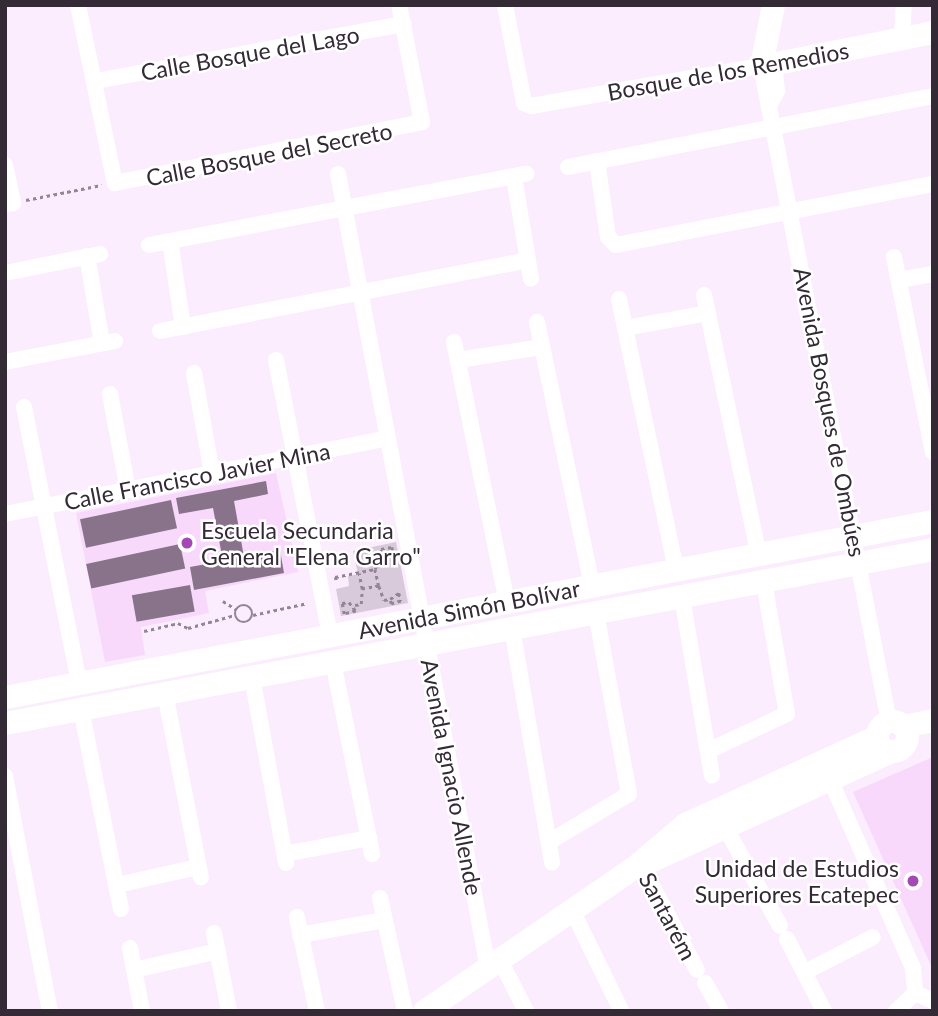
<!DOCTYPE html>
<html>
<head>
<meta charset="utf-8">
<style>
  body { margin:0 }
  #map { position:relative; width:938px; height:1016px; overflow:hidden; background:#fbecfe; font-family:Lato,sans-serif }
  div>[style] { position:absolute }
  .built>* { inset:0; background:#f8d9fc }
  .green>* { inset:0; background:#d9cadb }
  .building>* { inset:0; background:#88738b; transform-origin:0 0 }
  .path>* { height:2.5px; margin-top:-1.25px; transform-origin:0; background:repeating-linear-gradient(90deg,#928695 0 3.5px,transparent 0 7px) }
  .path>.ring { margin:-1.25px; padding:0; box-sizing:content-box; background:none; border:2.5px solid #928695; border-radius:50% }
  .street>* { height:16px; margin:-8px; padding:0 8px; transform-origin:8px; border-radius:8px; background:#fff }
  .secondary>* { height:23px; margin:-11.5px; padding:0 11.5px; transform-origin:11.5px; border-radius:11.5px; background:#fff }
  .secondary>.ring { margin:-11.5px; padding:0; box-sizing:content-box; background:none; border:23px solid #fff; border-radius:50% }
  .dots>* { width:19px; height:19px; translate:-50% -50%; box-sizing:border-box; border:4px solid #fff; border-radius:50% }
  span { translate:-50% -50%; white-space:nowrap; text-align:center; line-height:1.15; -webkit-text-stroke:5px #fff; paint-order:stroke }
  .street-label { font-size:23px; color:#332a35 }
  .poi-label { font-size:23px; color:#332a35 }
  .left { translate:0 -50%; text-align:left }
  .right { translate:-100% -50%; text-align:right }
  .frame { position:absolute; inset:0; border:7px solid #332a35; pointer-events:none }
</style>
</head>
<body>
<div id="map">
  <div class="built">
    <div style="clip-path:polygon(276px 473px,298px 572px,205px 591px,209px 613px,141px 627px,145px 655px,105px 662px,76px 513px)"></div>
    <div style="clip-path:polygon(933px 757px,933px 970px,853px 792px)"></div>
  </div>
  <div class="green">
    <div style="clip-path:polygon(396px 542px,408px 603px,341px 616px,336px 589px,349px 586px,348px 576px,358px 574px,353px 551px)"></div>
  </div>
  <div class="building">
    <div style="clip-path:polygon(266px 481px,268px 494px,234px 501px,244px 557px,280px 550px,284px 573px,194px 590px,190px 567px,223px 561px,213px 508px,179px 514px,176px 498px)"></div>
    <div style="left:171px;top:500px;width:29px;height:93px;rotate:78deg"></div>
    <div style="left:180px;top:544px;width:25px;height:96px;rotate:78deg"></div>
    <div style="left:190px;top:585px;width:27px;height:59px;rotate:80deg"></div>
  </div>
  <div class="path">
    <div style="left:26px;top:200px;width:77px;rotate:-11.2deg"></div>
    <div style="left:392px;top:547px;width:8px;rotate:76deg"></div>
    <div style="left:394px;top:555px;width:12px;rotate:-171deg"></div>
    <div style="left:382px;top:553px;width:4px;rotate:-104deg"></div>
    <div style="left:381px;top:549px;width:11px;rotate:-10deg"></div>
    <div style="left:375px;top:569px;width:17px;rotate:-66deg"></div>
    <div style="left:336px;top:580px;width:3px;rotate:-108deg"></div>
    <div style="left:335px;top:577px;width:41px;rotate:-11.3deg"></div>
    <div style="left:375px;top:569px;width:17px;rotate:77deg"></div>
    <div style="left:379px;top:586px;width:17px;rotate:170deg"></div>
    <div style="left:362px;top:589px;width:16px;rotate:-101deg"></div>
    <div style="left:379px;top:586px;width:15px;rotate:70deg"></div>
    <div style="left:384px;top:600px;width:6px;rotate:-9deg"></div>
    <div style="left:399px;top:593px;width:8px;rotate:76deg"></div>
    <div style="left:401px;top:601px;width:10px;rotate:163deg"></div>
    <div style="left:391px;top:604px;width:5px;rotate:-101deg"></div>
    <div style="left:390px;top:599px;width:11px;rotate:-34deg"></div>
    <div style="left:223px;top:601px;width:15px;rotate:32deg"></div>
    <div style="left:349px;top:602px;width:11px;rotate:52deg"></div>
    <div style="left:356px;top:611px;width:12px;rotate:166deg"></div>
    <div style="left:344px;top:614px;width:11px;rotate:-100deg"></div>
    <div style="left:342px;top:603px;width:7px;rotate:-8deg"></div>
    <div class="ring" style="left:235px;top:605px;width:15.5px;height:15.5px"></div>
    <div style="left:355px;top:605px;width:6px;rotate:-9deg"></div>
    <div style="left:361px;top:604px;width:15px;rotate:-86deg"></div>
    <div style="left:253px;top:615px;width:56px;rotate:-12.3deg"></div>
    <div style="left:144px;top:631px;width:35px;rotate:-13deg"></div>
    <div style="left:178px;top:623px;width:11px;rotate:27deg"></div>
    <div style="left:188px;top:628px;width:49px;rotate:-15.5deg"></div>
  </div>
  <div class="street">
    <div style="left:78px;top:5px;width:182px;rotate:78.3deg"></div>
    <div style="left:115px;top:183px;width:313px;rotate:-11.2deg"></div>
    <div style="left:422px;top:122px;width:119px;rotate:-101.1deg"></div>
    <div style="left:505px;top:5px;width:100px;rotate:79deg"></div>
    <div style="left:524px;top:103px;width:8px;rotate:23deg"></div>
    <div style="left:531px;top:106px;width:233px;rotate:-9.9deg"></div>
    <div style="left:761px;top:66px;width:668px;rotate:78.96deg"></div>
    <div style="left:902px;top:38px;width:33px;rotate:-87deg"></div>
    <div style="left:96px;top:81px;width:313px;rotate:-10.5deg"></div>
    <div style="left:771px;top:102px;width:13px;rotate:-61deg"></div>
    <div style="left:777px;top:91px;width:27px;rotate:-96deg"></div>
    <div style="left:597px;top:161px;width:77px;rotate:81.8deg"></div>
    <div style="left:608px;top:237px;width:11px;rotate:45deg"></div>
    <div style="left:616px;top:245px;width:323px;rotate:-10.9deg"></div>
    <div style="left:5px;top:165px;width:39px;rotate:78deg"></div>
    <div style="left:13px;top:203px;width:8px;rotate:173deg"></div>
    <div style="left:568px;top:167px;width:372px;rotate:-11deg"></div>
    <div style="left:338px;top:174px;width:808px;rotate:79.3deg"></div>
    <div style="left:514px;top:177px;width:103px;rotate:80.5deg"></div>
    <div style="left:170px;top:241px;width:87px;rotate:81.4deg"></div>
    <div style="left:149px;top:245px;width:384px;rotate:-10.7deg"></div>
    <div style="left:87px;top:256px;width:88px;rotate:80.2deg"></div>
    <div style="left:894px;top:257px;width:199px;rotate:78.7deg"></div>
    <div style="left:5px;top:273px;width:97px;rotate:-11.3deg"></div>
    <div style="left:899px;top:280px;width:35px;rotate:-10deg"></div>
    <div style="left:704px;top:295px;width:266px;rotate:78.1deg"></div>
    <div style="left:619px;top:299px;width:277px;rotate:78.1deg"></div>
    <div style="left:537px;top:322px;width:270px;rotate:78.2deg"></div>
    <div style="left:625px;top:328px;width:84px;rotate:-10.2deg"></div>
    <div style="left:160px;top:331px;width:374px;rotate:-10.9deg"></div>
    <div style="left:454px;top:342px;width:265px;rotate:78.5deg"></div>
    <div style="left:276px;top:360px;width:280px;rotate:78.9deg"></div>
    <div style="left:458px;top:360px;width:85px;rotate:-8.8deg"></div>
    <div style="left:5px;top:362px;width:112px;rotate:-10.8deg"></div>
    <div style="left:194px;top:373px;width:102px;rotate:79.8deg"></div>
    <div style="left:110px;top:394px;width:98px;rotate:79.4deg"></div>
    <div style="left:24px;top:407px;width:281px;rotate:78.7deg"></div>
    <div style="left:5px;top:514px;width:390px;rotate:-11.2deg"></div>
    <div style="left:682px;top:597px;width:181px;rotate:80.5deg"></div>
    <div style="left:512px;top:628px;width:238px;rotate:80.3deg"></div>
    <div style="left:333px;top:662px;width:196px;rotate:78.5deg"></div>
    <div style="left:252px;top:677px;width:189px;rotate:79.6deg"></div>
    <div style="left:165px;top:693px;width:188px;rotate:79deg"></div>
    <div style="left:81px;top:709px;width:204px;rotate:78.7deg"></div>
    <div style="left:708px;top:751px;width:87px;rotate:-25.1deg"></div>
    <div style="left:787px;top:714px;width:134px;rotate:-99.9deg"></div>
    <div style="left:5px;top:776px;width:239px;rotate:79.2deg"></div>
    <div style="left:830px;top:779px;width:206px;rotate:66.3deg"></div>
    <div style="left:913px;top:968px;width:25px;rotate:85deg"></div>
    <div style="left:725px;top:827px;width:113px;rotate:60.9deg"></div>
    <div style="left:549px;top:842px;width:93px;rotate:-31deg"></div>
    <div style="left:629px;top:794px;width:184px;rotate:-100.3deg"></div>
    <div style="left:285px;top:854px;width:86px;rotate:-10.8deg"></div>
    <div style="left:639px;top:861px;width:123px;rotate:62deg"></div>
    <div style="left:117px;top:885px;width:83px;rotate:-12.5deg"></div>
    <div style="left:380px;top:898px;width:116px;rotate:77.5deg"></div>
    <div style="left:572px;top:910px;width:111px;rotate:63.9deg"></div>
    <div style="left:297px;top:917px;width:96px;rotate:78deg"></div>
    <div style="left:214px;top:933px;width:79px;rotate:79.1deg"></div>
    <div style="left:300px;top:935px;width:85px;rotate:-10.1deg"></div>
    <div style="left:787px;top:939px;width:81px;rotate:62.8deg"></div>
    <div style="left:130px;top:948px;width:64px;rotate:79.2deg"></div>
    <div style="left:500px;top:960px;width:57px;rotate:63deg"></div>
    <div style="left:134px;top:970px;width:86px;rotate:-12.7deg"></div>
    <div style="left:805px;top:972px;width:76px;rotate:-27.2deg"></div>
    <div style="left:705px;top:983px;width:32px;rotate:60deg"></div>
    <div style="left:896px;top:1011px;width:26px;rotate:-43deg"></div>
    <div style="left:915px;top:993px;width:20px;rotate:24deg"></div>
  </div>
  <div class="secondary">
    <div style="left:761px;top:66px;width:175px;rotate:-11.2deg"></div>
    <div style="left:761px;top:66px;width:62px;rotate:-78.9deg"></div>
    <div style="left:5px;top:697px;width:945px;rotate:-10.74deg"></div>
    <div class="ring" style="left:877px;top:721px;width:7px;height:7px"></div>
    <div style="left:5px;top:723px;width:944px;rotate:-10.62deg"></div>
    <div style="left:903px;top:726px;width:31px;rotate:-11deg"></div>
    <div style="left:652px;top:860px;width:263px;rotate:-24.5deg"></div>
    <div style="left:424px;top:1011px;width:253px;rotate:-34.4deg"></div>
    <div style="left:633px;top:868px;width:68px;rotate:-40.2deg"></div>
    <div style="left:685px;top:824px;width:211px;rotate:-24.6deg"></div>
  </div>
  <div class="dots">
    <div style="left:187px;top:543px;background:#a448b3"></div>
    <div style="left:913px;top:881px;background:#a448b3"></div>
  </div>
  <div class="street-label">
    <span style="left:250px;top:53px;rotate:-10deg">Calle Bosque del Lago</span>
    <span style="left:728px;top:71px;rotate:-10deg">Bosque de los Remedios</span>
    <span style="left:269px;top:154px;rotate:-11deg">Calle Bosque del Secreto</span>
    <span style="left:830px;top:412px;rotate:79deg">Avenida Bosques de Ombúes</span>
    <span style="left:197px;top:476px;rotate:-11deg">Calle Francisco Javier Mina</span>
    <span style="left:469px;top:609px;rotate:-11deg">Avenida Simón Bolívar</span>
    <span style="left:452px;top:777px;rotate:79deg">Avenida Ignacio Allende</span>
    <span style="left:668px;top:916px;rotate:62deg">Santarém</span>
  </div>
  <div class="poi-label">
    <span class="left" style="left:201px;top:543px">Escuela Secundaria<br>General "Elena Garro"</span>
    <span class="right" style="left:899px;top:881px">Unidad de Estudios<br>Superiores Ecatepec</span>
  </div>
  <div class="frame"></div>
</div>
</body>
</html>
